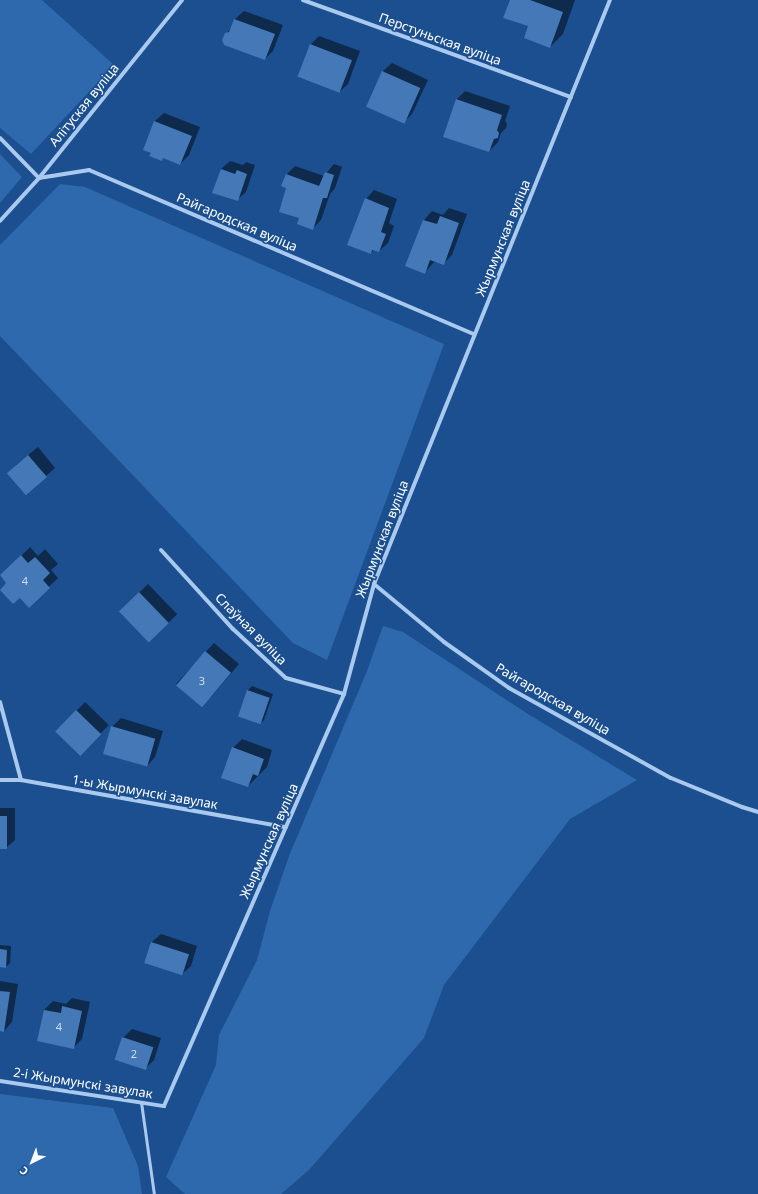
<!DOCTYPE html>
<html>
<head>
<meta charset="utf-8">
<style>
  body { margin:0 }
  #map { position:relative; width:758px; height:1194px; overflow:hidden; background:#1b4f8f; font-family:"Noto Sans",sans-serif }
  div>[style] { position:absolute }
  .green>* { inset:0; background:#2e69ad }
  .shadow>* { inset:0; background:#0007; transform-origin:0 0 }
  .building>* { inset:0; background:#4478b7; transform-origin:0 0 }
  .service>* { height:3px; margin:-1.5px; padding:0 1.5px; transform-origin:1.5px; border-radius:1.5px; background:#a9c9ee }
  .minor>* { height:4px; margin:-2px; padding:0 2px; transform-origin:2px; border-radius:2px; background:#a9c9ee }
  span { translate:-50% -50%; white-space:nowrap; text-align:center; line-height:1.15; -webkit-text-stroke:3px #1b4f8f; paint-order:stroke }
  .number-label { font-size:11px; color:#d0dded }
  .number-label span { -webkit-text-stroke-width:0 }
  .street-label { font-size:13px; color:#fff }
  .north { position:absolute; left:12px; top:1142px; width:40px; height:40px; -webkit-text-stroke:3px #1b4f8f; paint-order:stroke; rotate:222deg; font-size:11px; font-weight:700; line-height:16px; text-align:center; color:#fff }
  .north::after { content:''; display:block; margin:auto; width:14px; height:18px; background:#fff; clip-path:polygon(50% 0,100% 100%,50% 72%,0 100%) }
</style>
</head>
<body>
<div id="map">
  <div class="green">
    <div style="clip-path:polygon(0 0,42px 0,114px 65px,31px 154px,0 128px)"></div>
    <div style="clip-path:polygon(0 154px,22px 177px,0 203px)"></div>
    <div style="clip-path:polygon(60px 184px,85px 187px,444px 344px,327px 660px,293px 643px,0 336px,0 245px)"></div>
    <div style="clip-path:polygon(383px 626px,403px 632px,528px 714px,637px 780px,570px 819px,444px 985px,424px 1038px,309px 1170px,281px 1194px,185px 1194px,166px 1177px,216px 1065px,219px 1035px,257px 960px,270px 911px,289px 856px,367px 671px)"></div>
    <div style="clip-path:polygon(0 1094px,113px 1108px,138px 1166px,142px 1194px,0 1194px)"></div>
  </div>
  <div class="shadow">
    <div style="clip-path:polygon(511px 0,575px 0,563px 34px,550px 47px,529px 26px)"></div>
    <div style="clip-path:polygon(244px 11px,283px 25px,273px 51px,265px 59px,226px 34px,232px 27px,235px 19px)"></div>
    <div style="clip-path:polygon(319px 36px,360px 51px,348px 84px,339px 92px,298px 77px,311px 44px)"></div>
    <div style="clip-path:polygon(392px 63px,428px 80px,412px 114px,403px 123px,383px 71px)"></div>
    <div style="clip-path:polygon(465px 91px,510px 106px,505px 121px,507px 124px,506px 128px,501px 133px,498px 142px,489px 151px,456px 100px)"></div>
    <div style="clip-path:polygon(164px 113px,200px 127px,189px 155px,180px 164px,164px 157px,162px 160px,155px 121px)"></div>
    <div style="clip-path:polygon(230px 161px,243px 165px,246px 162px,255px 165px,246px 192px,237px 200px,221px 169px)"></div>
    <div style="clip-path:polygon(334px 164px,342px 167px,335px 188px,330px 194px,321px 220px,312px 229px,300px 218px,288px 188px,286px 175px,295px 166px,324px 176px)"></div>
    <div style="clip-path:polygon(374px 190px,397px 199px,389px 223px,394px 226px,388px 243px,379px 251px,374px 250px,371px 253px,366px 199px)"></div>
    <div style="clip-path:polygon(449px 208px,467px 214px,452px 255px,443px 264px,435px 261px,425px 272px,406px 266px,424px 220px,432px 211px,443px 215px)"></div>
    <div style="clip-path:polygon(38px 447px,55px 468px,46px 476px,16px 465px)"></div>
    <div style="clip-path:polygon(30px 547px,38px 556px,45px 549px,58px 564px,51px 570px,58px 578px,29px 606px,20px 596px,13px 602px,1px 589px,7px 582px,1px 576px)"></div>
    <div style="left:148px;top:584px;width:42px;height:40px;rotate:46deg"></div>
    <div style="clip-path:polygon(214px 643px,239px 664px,210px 698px,176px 684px)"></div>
    <div style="clip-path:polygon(252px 686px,273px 694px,264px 720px,260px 724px,238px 716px,248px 690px)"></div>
    <div style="left:85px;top:702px;width:33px;height:41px;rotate:44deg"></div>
    <div style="clip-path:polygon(121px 718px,163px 731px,155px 757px,147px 766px,112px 727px)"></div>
    <div style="clip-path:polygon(242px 739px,272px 750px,267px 767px,248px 786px,233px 748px)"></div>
    <div style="clip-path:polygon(0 808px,15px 808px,15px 840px,6px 848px,0 848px)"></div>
    <div style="clip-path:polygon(161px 934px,197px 946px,191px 966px,182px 974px,146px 962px,152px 942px)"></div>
    <div style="clip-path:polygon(0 945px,11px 946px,10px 963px,6px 967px,0 966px)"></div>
    <div style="clip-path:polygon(0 981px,18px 984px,12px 1022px,4px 1031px,0 1030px)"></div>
    <div style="clip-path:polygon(72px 998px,90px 1002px,82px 1039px,73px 1048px,44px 1010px,53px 1001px,66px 1004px)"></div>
    <div style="clip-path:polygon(132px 1029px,161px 1038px,154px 1060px,145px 1069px,123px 1038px)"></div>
  </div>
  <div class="building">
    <div style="clip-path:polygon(510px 0,530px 0,563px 12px,550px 48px,524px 38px,528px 26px,503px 18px)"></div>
    <div style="clip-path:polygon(234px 19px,275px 34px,265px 60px,224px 45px,222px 40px,225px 33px,229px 32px)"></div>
    <div style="left:310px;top:44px;width:45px;height:35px;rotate:21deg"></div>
    <div style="left:382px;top:71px;width:42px;height:39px;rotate:24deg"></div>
    <div style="clip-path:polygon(456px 99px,502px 115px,497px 130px,499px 133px,498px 138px,494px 139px,489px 152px,443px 137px)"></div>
    <div style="clip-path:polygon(154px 121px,192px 136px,180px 165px,163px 158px,162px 161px,149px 156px,151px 153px,143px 150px)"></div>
    <div style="clip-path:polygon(221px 169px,235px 174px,237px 170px,247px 174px,238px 201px,212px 193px)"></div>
    <div style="clip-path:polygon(325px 172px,334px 175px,327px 198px,323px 198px,313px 230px,297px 224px,299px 218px,279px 212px,286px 188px,281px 186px,286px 174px,319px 186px)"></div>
    <div style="clip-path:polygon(365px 198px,389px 208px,381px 232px,386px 234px,379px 252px,372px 250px,371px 254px,347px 245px)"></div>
    <div style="clip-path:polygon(440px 216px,459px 223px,444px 265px,430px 260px,425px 274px,405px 266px,423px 220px,437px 224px)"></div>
    <div style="left:28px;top:455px;width:29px;height:28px;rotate:49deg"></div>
    <div style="clip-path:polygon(21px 555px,28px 563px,35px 557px,50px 573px,43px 580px,50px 588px,29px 608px,20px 598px,13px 604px,0 590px,6px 583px,0 575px)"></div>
    <div style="left:139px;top:592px;width:43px;height:28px;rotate:46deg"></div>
    <div style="left:205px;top:651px;width:34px;height:45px;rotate:40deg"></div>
    <div style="left:247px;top:690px;width:24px;height:28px;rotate:19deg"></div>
    <div style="left:76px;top:710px;width:35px;height:30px;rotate:44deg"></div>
    <div style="left:111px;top:726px;width:46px;height:29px;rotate:16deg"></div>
    <div style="clip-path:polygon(232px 747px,264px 759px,258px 776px,253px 774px,248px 787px,221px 778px)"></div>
    <div style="left:0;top:816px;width:7px;height:33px"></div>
    <div style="left:151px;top:942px;width:40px;height:22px;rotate:18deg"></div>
    <div style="clip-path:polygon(0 949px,7px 950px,6px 968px,0 967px)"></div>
    <div style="clip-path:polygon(0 991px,10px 992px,4px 1032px,0 1031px)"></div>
    <div style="clip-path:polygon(62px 1006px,82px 1011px,74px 1049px,37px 1041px,44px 1010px,61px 1013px)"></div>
    <div style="left:122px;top:1037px;width:33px;height:24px;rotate:18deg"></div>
  </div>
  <div class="service">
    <div style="left:141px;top:1102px;width:93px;rotate:82deg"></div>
  </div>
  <div class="minor">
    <div style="left:303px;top:0;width:285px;rotate:19.9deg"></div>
    <div style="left:0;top:138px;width:56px;rotate:45.7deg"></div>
    <div style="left:39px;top:178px;width:51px;rotate:-9.1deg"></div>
    <div style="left:89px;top:170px;width:418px;rotate:23.1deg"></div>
    <div style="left:0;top:221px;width:58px;rotate:-47.8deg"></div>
    <div style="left:39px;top:178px;width:228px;rotate:-51.2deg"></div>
    <div style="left:161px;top:550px;width:107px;rotate:47.7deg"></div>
    <div style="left:233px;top:629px;width:72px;rotate:42.8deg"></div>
    <div style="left:286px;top:678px;width:60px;rotate:15.4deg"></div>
    <div style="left:374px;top:584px;width:91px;rotate:39.6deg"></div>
    <div style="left:444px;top:642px;width:80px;rotate:35.3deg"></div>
    <div style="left:509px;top:688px;width:185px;rotate:29.1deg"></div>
    <div style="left:671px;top:778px;width:77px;rotate:22.2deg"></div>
    <div style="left:742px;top:807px;width:17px;rotate:17deg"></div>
    <div style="left:0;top:702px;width:81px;rotate:74.9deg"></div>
    <div style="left:0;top:780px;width:21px"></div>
    <div style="left:21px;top:780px;width:269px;rotate:10.1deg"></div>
    <div style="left:0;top:1081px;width:166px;rotate:8.7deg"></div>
    <div style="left:164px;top:1106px;width:450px;rotate:-66.4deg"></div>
    <div style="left:344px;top:694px;width:114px;rotate:-74.7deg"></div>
    <div style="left:374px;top:584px;width:630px;rotate:-68deg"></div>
  </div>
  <div class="number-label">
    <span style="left:25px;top:581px">4</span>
    <span style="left:202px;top:681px">3</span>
    <span style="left:59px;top:1027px">4</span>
    <span style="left:134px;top:1054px">2</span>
  </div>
  <div class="street-label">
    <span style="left:440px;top:39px;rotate:20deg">Перстуньская вуліца</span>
    <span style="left:84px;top:105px;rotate:-51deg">Алітуская вуліца</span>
    <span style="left:237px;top:222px;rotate:23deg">Райгародская вуліца</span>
    <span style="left:503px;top:238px;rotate:-68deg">Жырмунская вуліца</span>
    <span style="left:382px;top:539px;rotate:-69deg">Жырмунская вуліца</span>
    <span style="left:251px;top:629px;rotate:45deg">Слаўная вуліца</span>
    <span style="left:553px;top:699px;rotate:30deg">Райгародская вуліца</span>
    <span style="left:145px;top:792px;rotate:10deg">1-ы Жырмунскі завулак</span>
    <span style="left:269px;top:841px;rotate:-66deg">Жырмунская вуліца</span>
    <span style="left:83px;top:1083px;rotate:9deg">2-і Жырмунскі завулак</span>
  </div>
  <div class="north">С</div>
</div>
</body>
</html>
